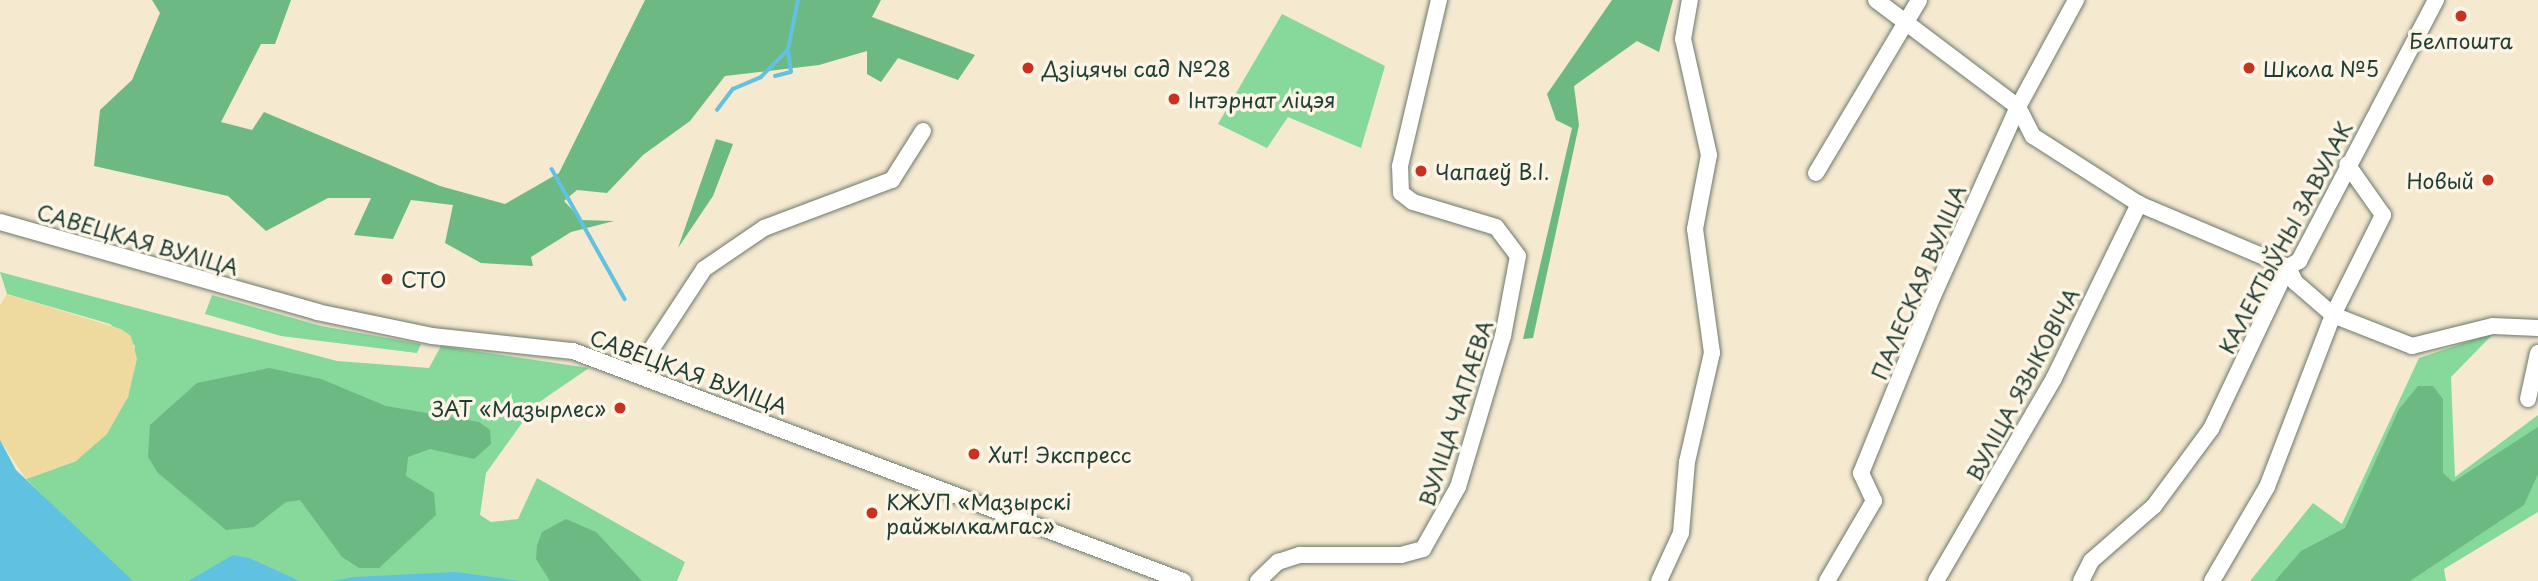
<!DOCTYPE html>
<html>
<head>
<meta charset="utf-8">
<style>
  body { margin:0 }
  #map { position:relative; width:2538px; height:581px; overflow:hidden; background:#f5e9d0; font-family:"Playpen Sans",sans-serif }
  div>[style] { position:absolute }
  .green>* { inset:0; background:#86d99b }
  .forest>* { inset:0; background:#6cb983 }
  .sand>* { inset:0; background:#eeda9e }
  .water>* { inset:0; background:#61c1e0 }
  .stream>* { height:3.5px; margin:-1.75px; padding:0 1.75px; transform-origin:1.75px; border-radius:1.75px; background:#61c1e0 }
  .roads { filter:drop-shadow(0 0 2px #6a796b) drop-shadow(0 0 2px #6a796b) }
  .minor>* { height:16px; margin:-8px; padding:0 8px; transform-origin:8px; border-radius:8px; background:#fff }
  .dots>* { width:19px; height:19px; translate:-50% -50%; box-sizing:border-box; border:4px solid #fcf5e5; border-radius:50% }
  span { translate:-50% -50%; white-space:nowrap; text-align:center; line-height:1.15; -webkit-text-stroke:7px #fcf5e5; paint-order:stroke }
  .poi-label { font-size:21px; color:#1f3d34 }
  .left { translate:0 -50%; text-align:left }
  .right { translate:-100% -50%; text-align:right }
  .street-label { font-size:21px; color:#1f3d34 }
</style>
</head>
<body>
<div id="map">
  <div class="green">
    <div style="clip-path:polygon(1282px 14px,1385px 66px,1361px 148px,1288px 117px,1267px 148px,1218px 124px)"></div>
    <div style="clip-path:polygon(0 272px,337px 361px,429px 368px,441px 346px,589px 368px,535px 405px,486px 473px,480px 515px,491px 522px,518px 519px,537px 478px,685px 562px,677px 581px,129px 581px,26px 479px,76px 461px,128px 397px,135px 346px,110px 324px,7px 294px)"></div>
    <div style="clip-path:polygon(212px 295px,321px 326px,421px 344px,417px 353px,281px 336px,205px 314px)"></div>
    <div style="clip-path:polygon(2494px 333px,2451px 377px,2455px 477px,2538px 415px,2538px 512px,2444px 569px,2446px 581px,2250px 581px,2313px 503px,2342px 524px,2419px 358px)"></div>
  </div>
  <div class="forest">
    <div style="clip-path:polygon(152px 0,291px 0,275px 44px,261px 44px,221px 122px,252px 130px,264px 112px,440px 186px,505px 204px,559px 173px,645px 0,881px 0,872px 17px,975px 55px,958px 80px,898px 58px,881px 82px,867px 74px,867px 51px,819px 65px,725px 76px,690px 121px,643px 155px,607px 193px,577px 190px,564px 201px,582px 220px,614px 221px,571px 232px,531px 257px,533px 266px,481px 263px,445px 243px,453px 205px,411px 200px,393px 239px,354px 235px,371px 198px,328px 198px,266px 231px,228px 196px,94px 166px,100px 110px,132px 80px,160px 13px)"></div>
    <div style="clip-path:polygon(1612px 0,1673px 0,1659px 52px,1637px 41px,1574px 86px,1579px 125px,1533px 338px,1523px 339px,1572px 128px,1556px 120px,1547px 94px)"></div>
    <div style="clip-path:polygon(716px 139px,733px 144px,713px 196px,678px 248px)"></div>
    <div style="clip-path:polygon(269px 368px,321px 379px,386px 406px,479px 422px,490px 430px,491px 444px,474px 459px,430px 449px,408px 457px,406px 476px,434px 493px,436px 515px,379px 568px,359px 568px,342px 557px,300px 500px,286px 502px,254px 527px,226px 530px,158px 473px,148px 457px,150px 425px,197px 383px)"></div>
    <div style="clip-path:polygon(2418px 386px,2433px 386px,2443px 399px,2443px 473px,2453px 482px,2538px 427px,2538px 474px,2524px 505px,2410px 581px,2275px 581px,2301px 551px,2345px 528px,2399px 409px)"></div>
    <div style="clip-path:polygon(566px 519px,596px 532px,642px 581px,550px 581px,536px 559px,537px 545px,542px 532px)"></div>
  </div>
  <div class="sand">
    <div style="clip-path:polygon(7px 294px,121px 329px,131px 336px,137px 359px,128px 397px,107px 434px,76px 461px,26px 479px,0 440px,0 305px)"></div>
  </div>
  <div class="water">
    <div style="clip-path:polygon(0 440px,16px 470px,133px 581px,0 581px)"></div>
    <div style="clip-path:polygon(233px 555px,249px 558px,300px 581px,188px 581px)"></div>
    <div style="clip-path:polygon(456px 572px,520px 581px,332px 581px,354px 577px)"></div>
  </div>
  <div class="stream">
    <div style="left:775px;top:76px;width:16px;rotate:-14deg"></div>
    <div style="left:791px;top:72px;width:22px;rotate:-98deg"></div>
    <div style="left:717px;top:110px;width:26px;rotate:-53deg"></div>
    <div style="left:733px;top:89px;width:30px;rotate:-23deg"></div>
    <div style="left:761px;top:77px;width:38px;rotate:-45deg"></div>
    <div style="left:788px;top:50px;width:51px;rotate:-78.7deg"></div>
    <div style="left:552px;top:169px;width:149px;rotate:60.7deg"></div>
  </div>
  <div class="roads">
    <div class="minor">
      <div style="left:1876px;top:0;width:178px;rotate:37deg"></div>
      <div style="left:2018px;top:107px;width:33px;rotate:63deg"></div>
      <div style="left:2033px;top:136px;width:126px;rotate:32.7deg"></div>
      <div style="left:2139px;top:204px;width:162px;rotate:22.9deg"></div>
      <div style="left:1816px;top:173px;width:201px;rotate:-59.2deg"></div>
      <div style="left:0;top:222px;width:330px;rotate:15.8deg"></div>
      <div style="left:317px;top:312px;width:117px;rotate:11.8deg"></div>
      <div style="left:432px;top:336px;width:142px;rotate:6.1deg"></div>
      <div style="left:573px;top:351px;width:652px;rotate:20.66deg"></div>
      <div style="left:2288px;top:267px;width:17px;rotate:65deg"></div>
      <div style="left:2295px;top:282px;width:50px;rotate:41deg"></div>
      <div style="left:2333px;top:315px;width:85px;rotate:21.4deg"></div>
      <div style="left:2412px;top:346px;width:83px;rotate:-13.9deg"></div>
      <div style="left:2493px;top:326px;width:45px;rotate:2.5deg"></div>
      <div style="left:637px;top:371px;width:122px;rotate:-56.7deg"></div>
      <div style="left:704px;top:269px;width:73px;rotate:-34.3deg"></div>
      <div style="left:764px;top:228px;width:137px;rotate:-20.6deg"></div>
      <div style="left:892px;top:180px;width:58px;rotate:-57.7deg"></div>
      <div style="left:2528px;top:399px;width:47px;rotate:-77.7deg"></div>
      <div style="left:1258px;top:581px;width:28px;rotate:-44deg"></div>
      <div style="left:1278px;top:562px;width:23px;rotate:-18deg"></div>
      <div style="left:1300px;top:555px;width:101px"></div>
      <div style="left:1401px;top:555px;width:23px;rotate:-15deg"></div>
      <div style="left:1423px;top:549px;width:71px;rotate:-60.6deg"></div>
      <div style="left:1458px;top:487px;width:158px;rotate:-73.4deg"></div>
      <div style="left:1503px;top:336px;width:81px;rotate:-79.4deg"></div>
      <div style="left:1518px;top:256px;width:36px;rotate:-127deg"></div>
      <div style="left:1496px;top:227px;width:87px;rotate:-163.2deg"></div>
      <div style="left:1413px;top:202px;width:15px;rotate:-143deg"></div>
      <div style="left:1401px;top:193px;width:27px;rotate:-92deg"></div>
      <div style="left:1400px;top:166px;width:171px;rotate:-76.8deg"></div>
      <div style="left:1659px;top:581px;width:53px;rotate:-65.4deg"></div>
      <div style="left:1681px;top:533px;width:71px;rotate:-85.2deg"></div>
      <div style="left:1687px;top:462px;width:112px;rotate:-77.1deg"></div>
      <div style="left:1712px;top:353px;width:125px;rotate:-97.8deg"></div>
      <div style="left:1695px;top:229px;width:75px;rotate:-79.3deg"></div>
      <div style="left:1709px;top:155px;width:119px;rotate:-102.6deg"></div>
      <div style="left:1683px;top:39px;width:40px;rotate:-80deg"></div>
      <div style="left:1827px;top:581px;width:93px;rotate:-59.6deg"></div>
      <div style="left:1874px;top:501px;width:31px;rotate:-115deg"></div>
      <div style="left:1861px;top:473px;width:191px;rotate:-67.9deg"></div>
      <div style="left:1933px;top:296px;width:207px;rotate:-65.8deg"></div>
      <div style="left:2018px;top:107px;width:122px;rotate:-61.5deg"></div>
      <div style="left:1936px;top:581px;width:235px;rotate:-59.8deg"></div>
      <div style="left:2054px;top:378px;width:194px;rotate:-64deg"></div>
      <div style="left:2081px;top:581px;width:22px;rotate:-63deg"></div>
      <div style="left:2091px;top:561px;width:84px;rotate:-41.1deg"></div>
      <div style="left:2154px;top:506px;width:96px;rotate:-53.5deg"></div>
      <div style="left:2211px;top:429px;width:179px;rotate:-64.6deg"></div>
      <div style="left:2288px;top:267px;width:13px;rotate:-29deg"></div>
      <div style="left:2299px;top:261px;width:295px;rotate:-62.3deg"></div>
      <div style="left:2212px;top:581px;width:109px;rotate:-59.7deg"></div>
      <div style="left:2267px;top:487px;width:184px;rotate:-69deg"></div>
      <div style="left:2333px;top:315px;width:112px;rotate:-63.4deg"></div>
      <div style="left:2383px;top:215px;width:62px;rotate:-125.2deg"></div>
    </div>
  </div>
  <div class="dots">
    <div style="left:2461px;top:16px;background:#c8321e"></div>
    <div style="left:1028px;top:68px;background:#c8321e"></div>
    <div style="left:2249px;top:68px;background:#c8321e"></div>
    <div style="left:1174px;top:99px;background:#c8321e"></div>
    <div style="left:1421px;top:171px;background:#c8321e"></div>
    <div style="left:2488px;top:180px;background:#c8321e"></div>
    <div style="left:387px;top:279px;background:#c8321e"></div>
    <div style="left:620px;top:408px;background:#c8321e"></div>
    <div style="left:974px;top:454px;background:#c8321e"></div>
    <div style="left:872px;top:513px;background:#c8321e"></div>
  </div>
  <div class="poi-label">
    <span style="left:2461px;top:40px">Белпошта</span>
    <span class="left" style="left:1042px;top:68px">Дзіцячы сад №28</span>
    <span class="left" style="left:2263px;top:68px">Школа №5</span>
    <span class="left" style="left:1188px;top:99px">Інтэрнат ліцэя</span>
    <span class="left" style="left:1435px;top:171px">Чапаеў В.І.</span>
    <span class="right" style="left:2474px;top:180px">Новый</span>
    <span class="left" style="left:401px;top:279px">СТО</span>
    <span class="right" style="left:606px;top:408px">ЗАТ «Мазырлес»</span>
    <span class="left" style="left:988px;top:454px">Хит! Экспресс</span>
    <span class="left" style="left:886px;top:513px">КЖУП «Мазырскі<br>райжылкамгас»</span>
  </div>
  <div class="street-label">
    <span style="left:2285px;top:237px;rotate:-62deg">КАЛЕКТЫЎНЫ ЗАВУЛАК</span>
    <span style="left:138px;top:239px;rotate:16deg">САВЕЦКАЯ ВУЛІЦА</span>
    <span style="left:1918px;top:282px;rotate:-67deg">ПАЛЕСКАЯ ВУЛІЦА</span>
    <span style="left:689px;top:371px;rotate:20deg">САВЕЦКАЯ ВУЛІЦА</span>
    <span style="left:2022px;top:384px;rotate:-62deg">ВУЛІЦА ЯЗЫКОВІЧА</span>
    <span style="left:1455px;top:413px;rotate:-72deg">ВУЛІЦА ЧАПАЕВА</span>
  </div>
</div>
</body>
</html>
